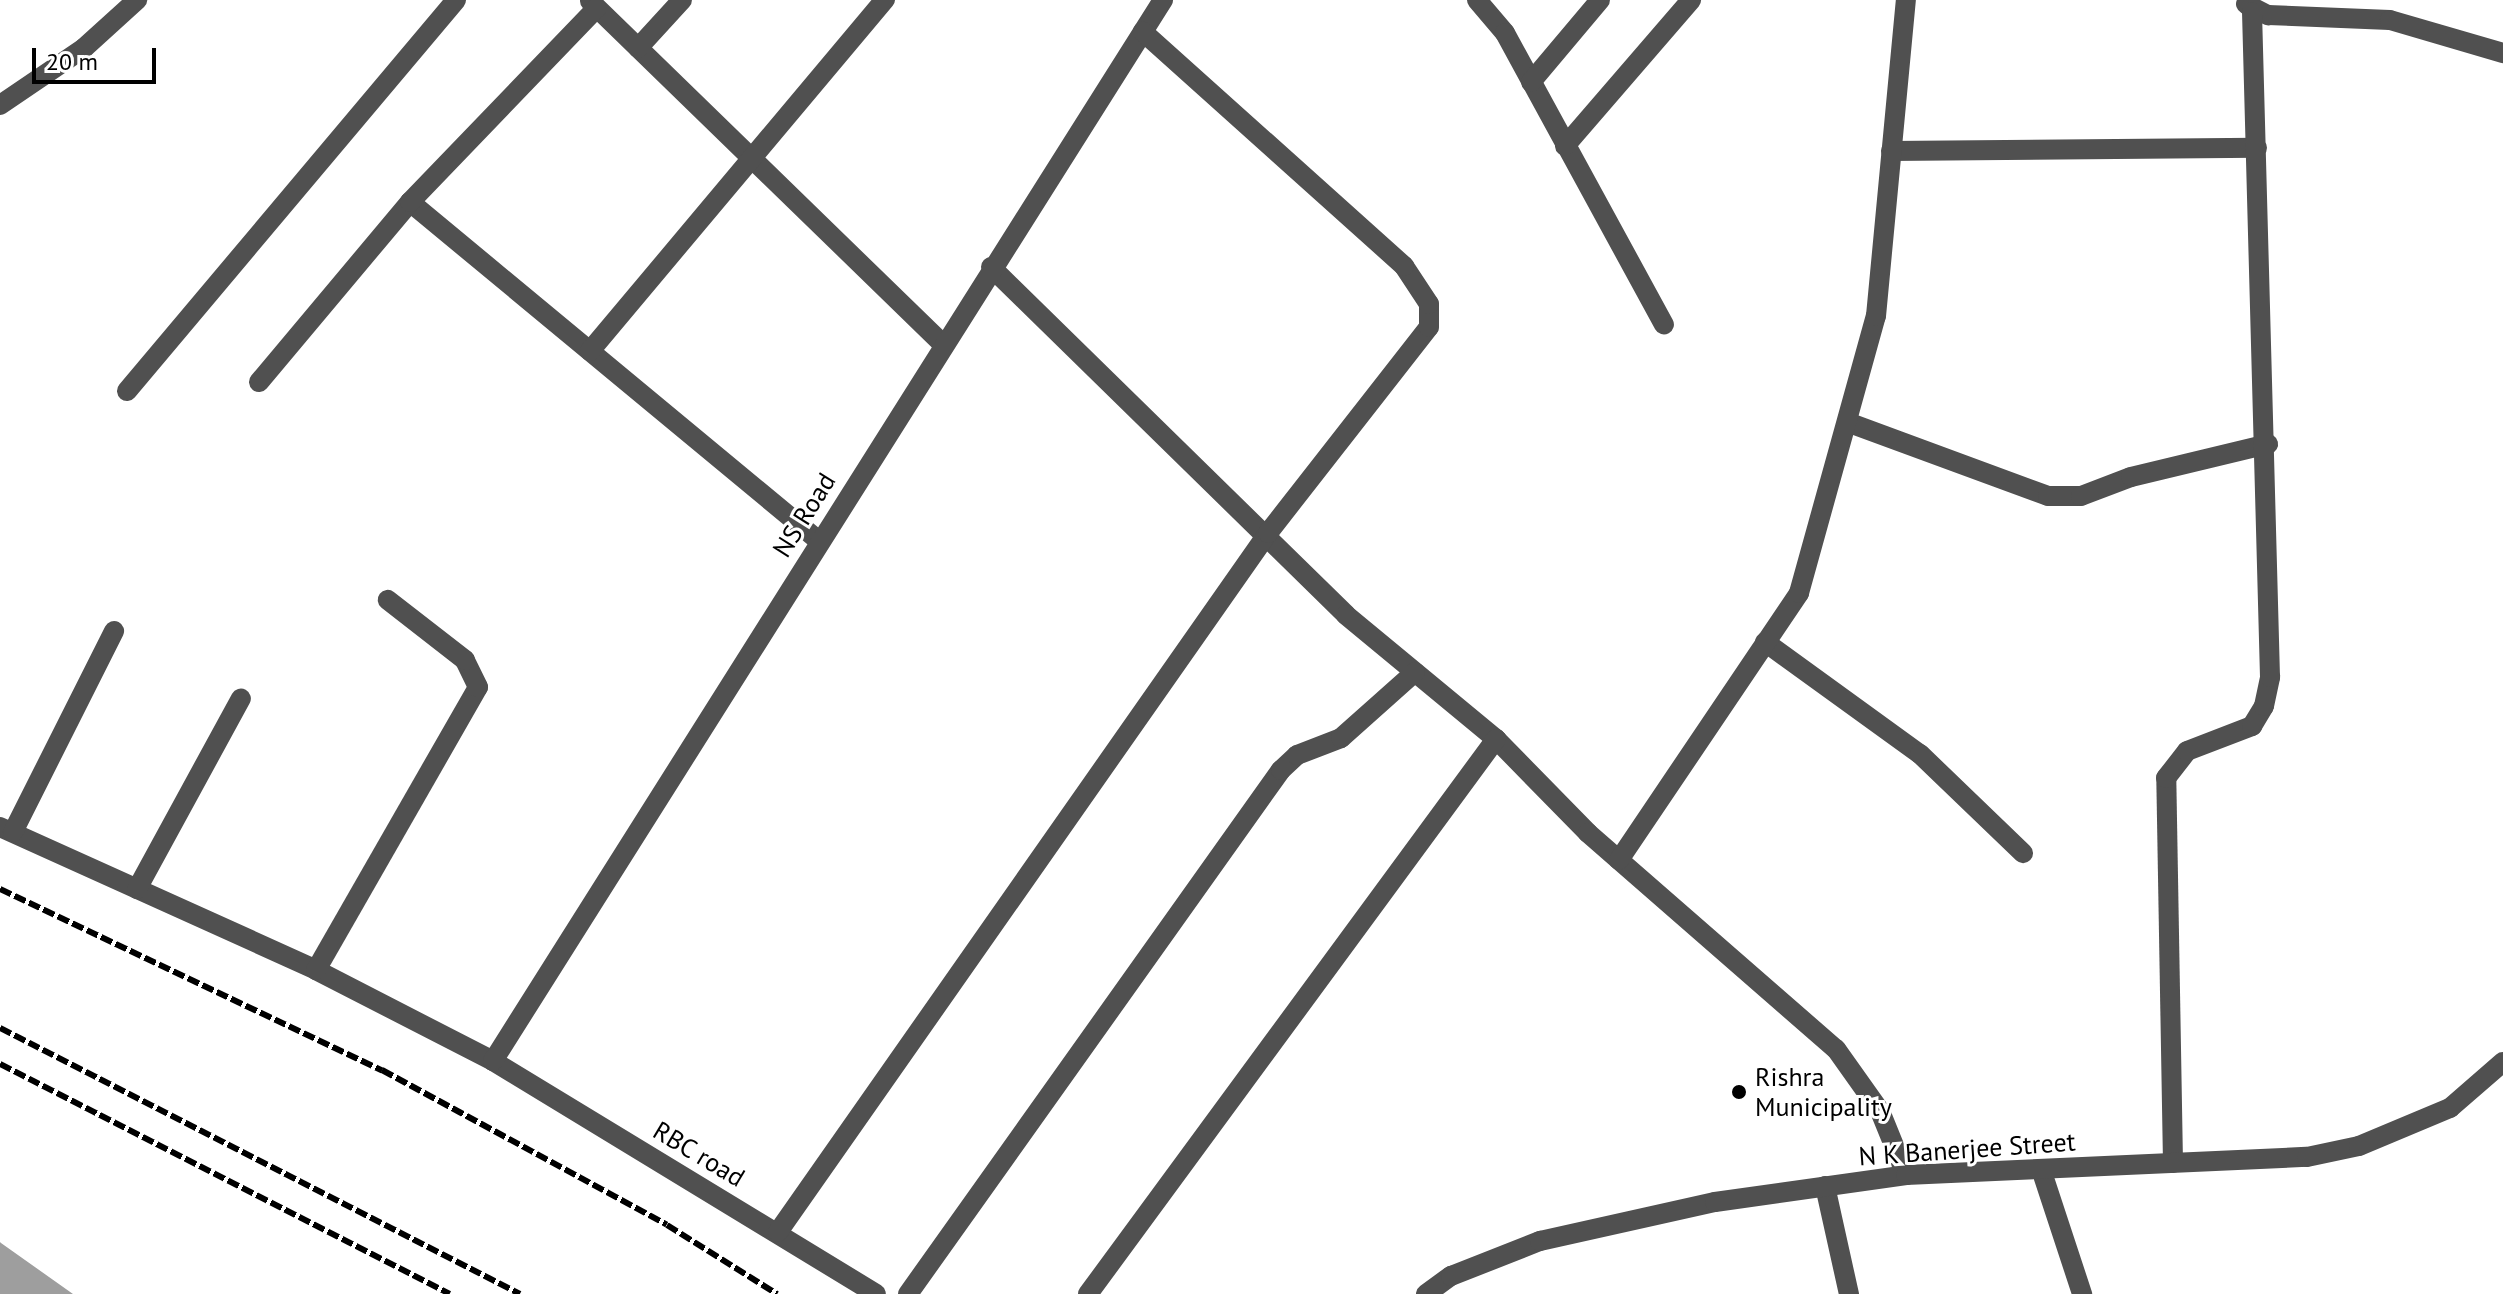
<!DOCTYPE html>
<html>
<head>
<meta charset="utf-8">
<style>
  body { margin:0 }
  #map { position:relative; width:2503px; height:1294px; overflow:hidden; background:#fff; font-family:"PT Sans",sans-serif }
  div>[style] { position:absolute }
  .water>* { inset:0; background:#9e9e9e }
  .minor>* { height:20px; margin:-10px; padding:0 10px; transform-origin:10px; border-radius:10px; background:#505050 }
  .rail>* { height:6px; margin-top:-3px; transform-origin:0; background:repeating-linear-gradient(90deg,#000 0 12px,transparent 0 16px) }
  .dots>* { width:22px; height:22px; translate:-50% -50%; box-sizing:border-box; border:4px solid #fff; border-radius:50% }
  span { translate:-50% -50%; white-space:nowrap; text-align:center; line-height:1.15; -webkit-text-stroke:6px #fff; paint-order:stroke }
  .street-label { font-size:26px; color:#000 }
  .poi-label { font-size:26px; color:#000 }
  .left { translate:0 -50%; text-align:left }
  .scale { position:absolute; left:32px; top:48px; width:124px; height:36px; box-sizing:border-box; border:4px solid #000; border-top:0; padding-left:10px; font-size:24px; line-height:28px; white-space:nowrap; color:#000; -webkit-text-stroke:6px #fff; paint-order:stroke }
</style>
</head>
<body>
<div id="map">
  <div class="water">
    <div style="clip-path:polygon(0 1242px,1px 1243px,73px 1294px,0 1294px)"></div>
  </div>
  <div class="minor">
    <div style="left:1477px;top:0;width:43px;rotate:49.7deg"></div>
    <div style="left:1505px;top:33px;width:332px;rotate:61.4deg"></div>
    <div style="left:590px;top:1px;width:492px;rotate:44.2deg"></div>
    <div style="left:2246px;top:4px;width:25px;rotate:27deg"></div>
    <div style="left:2268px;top:15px;width:122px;rotate:2.3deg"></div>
    <div style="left:2390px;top:20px;width:118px;rotate:16.3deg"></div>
    <div style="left:638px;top:48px;width:65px;rotate:-47.5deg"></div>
    <div style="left:1531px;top:82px;width:107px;rotate:-49.9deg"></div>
    <div style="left:0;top:105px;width:102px;rotate:-34.2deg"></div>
    <div style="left:84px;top:48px;width:72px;rotate:-42.2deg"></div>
    <div style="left:1565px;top:146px;width:193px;rotate:-49.2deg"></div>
    <div style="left:1891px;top:151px;width:366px;rotate:-0.5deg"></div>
    <div style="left:410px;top:202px;width:531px;rotate:39.65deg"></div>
    <div style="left:991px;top:267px;width:497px;rotate:44.4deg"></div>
    <div style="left:1346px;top:615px;width:195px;rotate:39.6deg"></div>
    <div style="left:1496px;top:739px;width:132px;rotate:45.6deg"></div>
    <div style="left:1588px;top:833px;width:329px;rotate:41.1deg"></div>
    <div style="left:1836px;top:1049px;width:76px;rotate:54.6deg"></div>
    <div style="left:1880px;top:1111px;width:69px;rotate:67.9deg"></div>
    <div style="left:590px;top:351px;width:459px;rotate:-50deg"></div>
    <div style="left:259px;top:382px;width:235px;rotate:-50deg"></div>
    <div style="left:410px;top:202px;width:269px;rotate:-46.1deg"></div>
    <div style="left:127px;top:391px;width:511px;rotate:-49.92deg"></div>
    <div style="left:1847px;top:422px;width:214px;rotate:20.2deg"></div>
    <div style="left:2048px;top:496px;width:33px"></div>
    <div style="left:2081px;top:496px;width:53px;rotate:-20.8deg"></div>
    <div style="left:2131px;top:477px;width:141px;rotate:-13.5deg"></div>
    <div style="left:1765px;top:642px;width:191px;rotate:35.9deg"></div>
    <div style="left:1920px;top:754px;width:143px;rotate:43.9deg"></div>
    <div style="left:0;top:827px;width:347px;rotate:24.3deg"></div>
    <div style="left:316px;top:970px;width:199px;rotate:27.2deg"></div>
    <div style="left:493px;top:1061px;width:448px;rotate:31.3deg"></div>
    <div style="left:13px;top:832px;width:225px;rotate:-63.3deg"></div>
    <div style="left:1619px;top:860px;width:322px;rotate:-56deg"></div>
    <div style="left:1799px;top:593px;width:288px;rotate:-74.5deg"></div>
    <div style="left:1876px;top:316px;width:317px;rotate:-84.6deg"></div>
    <div style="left:137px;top:889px;width:217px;rotate:-61.4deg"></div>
    <div style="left:316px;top:970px;width:326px;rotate:-60.2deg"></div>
    <div style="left:478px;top:687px;width:30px;rotate:-116deg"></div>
    <div style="left:465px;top:660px;width:98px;rotate:-142.1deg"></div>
    <div style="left:493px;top:1061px;width:1255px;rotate:-57.73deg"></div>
    <div style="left:2173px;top:1163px;width:385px;rotate:-91deg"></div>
    <div style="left:2166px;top:778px;width:34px;rotate:-52deg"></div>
    <div style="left:2187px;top:751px;width:70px;rotate:-21deg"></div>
    <div style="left:2252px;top:726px;width:23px;rotate:-59deg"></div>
    <div style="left:2264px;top:706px;width:30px;rotate:-78deg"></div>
    <div style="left:2270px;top:677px;width:665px;rotate:-91.55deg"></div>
    <div style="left:2041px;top:1169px;width:132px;rotate:71.8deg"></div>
    <div style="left:1825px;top:1186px;width:111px;rotate:77.5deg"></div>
    <div style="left:778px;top:1232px;width:854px;rotate:-54.97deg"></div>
    <div style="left:1268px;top:533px;width:261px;rotate:-52deg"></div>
    <div style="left:1429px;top:327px;width:23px;rotate:-90deg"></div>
    <div style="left:1429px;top:304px;width:45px;rotate:-123.3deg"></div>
    <div style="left:1404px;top:266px;width:351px;rotate:-138.1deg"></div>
    <div style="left:908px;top:1294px;width:643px;rotate:-54.56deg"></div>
    <div style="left:1281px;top:770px;width:22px;rotate:-43deg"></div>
    <div style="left:1297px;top:755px;width:47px;rotate:-21.1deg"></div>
    <div style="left:1341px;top:738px;width:99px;rotate:-41.7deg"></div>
    <div style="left:1088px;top:1294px;width:689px;rotate:-53.68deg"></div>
    <div style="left:1426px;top:1294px;width:31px;rotate:-36deg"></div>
    <div style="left:1451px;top:1276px;width:96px;rotate:-21.5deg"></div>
    <div style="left:1540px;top:1241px;width:179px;rotate:-12.6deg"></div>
    <div style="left:1715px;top:1202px;width:193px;rotate:-8deg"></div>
    <div style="left:1906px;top:1175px;width:401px;rotate:-2.6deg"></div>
    <div style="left:2307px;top:1157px;width:53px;rotate:-11.9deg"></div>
    <div style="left:2359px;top:1146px;width:99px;rotate:-22.7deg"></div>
    <div style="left:2450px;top:1108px;width:70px;rotate:-41deg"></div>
  </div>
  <div class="rail">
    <div style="left:0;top:889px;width:423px;rotate:25.4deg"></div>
    <div style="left:382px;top:1070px;width:324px;rotate:28.5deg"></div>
    <div style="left:667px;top:1225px;width:130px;rotate:32.1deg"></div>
    <div style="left:0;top:1028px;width:584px;rotate:27.09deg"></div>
    <div style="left:0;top:1064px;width:505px;rotate:27.07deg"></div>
  </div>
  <div class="dots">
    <div style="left:1739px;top:1092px;background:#000"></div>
  </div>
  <div class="street-label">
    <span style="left:804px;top:515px;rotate:-58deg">NS Road</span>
    <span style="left:1967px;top:1149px;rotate:-4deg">N K Banerjee Street</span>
    <span style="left:699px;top:1154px;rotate:31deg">RBC road</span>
  </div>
  <div class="poi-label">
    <span class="left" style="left:1755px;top:1092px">Rishra<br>Municipality</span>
  </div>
  <div class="scale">20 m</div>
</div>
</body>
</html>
